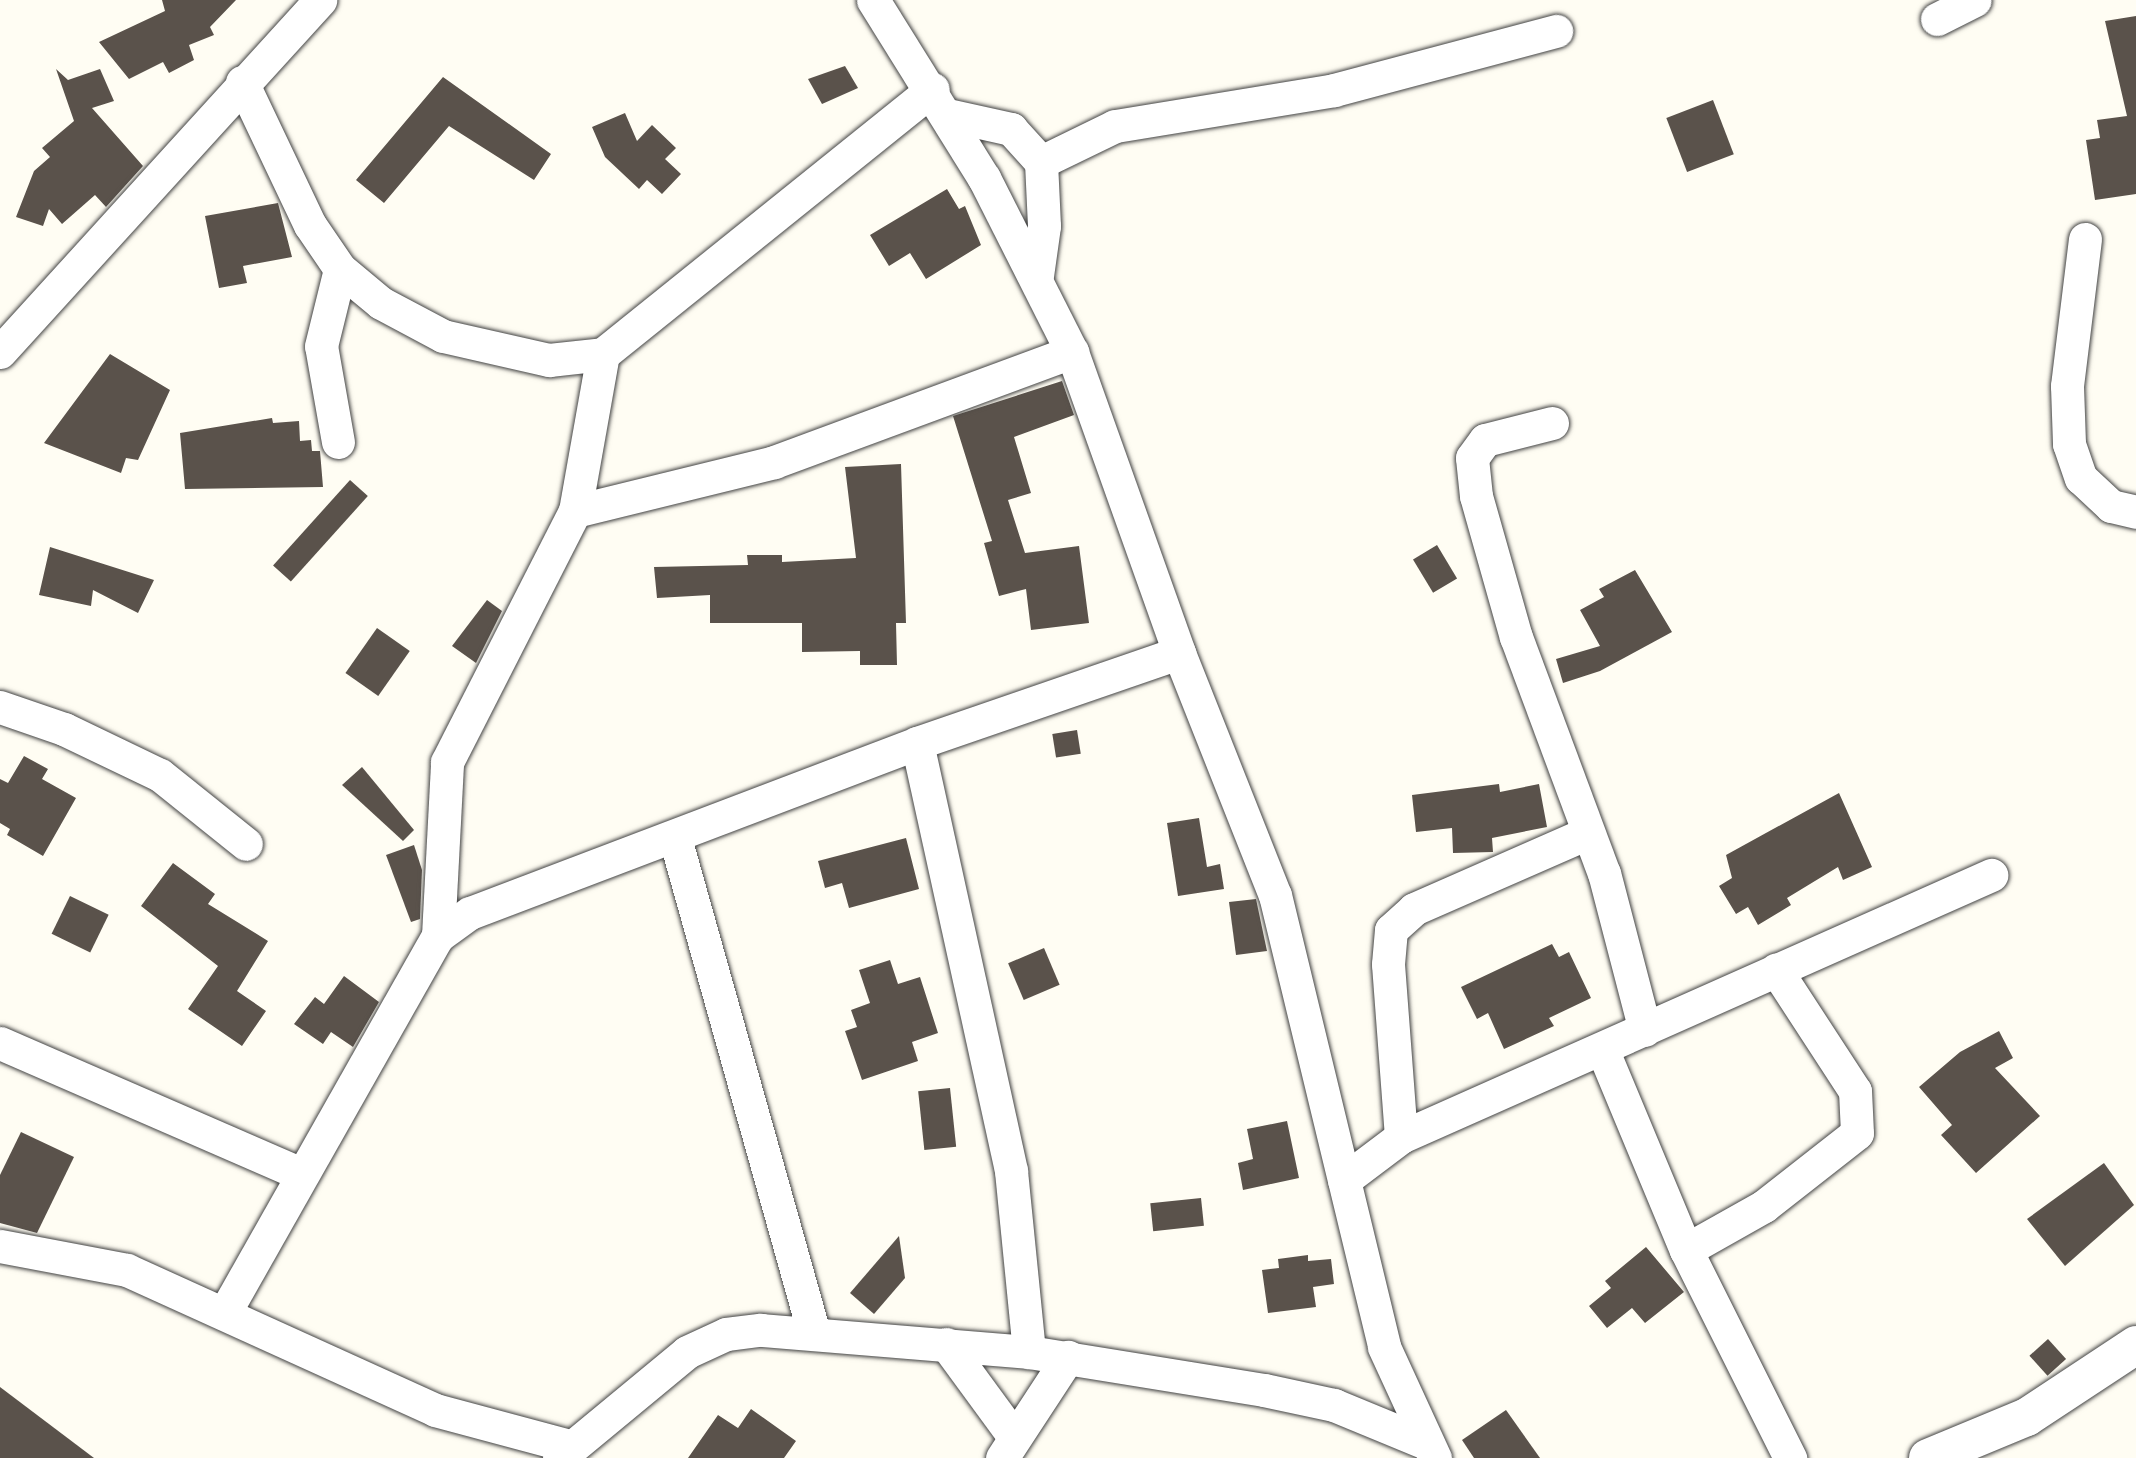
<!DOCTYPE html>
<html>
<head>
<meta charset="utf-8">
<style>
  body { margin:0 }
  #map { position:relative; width:2136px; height:1458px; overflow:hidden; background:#fffdf3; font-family:Spectral,serif }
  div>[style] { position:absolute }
  .building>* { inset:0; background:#5a524b; transform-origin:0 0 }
  .roads { filter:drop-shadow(0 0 2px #434343) drop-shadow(0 0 2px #434343) }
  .minor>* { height:33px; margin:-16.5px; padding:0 16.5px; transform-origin:16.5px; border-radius:16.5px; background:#fff }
  .tertiary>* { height:38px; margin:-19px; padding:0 19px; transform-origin:19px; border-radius:19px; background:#fff }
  span { translate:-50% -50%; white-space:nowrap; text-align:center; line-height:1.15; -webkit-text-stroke:7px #fff; paint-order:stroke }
</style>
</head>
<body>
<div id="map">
  <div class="building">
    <div style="clip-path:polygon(162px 0,236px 0,210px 27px,214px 35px,189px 45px,194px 60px,169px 73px,163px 62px,129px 79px,99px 42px,165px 11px)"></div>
    <div style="clip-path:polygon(2136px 16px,2136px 194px,2095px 200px,2086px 140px,2100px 138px,2097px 120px,2127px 116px,2105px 21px)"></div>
    <div style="clip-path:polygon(845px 66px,858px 88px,822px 104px,808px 79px)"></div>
    <div style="clip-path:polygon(56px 69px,68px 80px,100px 69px,114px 101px,92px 108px,143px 166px,106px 207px,95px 195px,62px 224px,49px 209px,43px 226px,16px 217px,34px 171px,50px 157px,42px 148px,74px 121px)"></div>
    <div style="clip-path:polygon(443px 77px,551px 154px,534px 180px,449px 126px,384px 203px,356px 180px)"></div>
    <div style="left:1713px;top:100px;width:58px;height:50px;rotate:69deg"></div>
    <div style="clip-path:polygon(625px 113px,637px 141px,652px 125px,676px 148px,665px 159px,681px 174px,662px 194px,647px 180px,639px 189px,605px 157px,592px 127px)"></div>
    <div style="clip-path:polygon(947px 189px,959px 209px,965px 206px,981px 245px,926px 279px,910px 253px,889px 266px,870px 235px)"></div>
    <div style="clip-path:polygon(278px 203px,292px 257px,243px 266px,247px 283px,219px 288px,205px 216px)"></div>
    <div style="clip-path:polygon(110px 354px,170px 390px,138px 460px,126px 458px,121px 473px,44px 443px)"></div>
    <div style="clip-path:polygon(1062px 381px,1074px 415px,1014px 437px,1031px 493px,1008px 500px,1025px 553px,1079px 546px,1089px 623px,1031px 630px,1026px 589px,999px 596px,984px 543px,992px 541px,953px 416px)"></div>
    <div style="clip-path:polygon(272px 418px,273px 423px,299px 421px,300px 441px,311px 440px,312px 451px,320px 451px,323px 487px,185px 489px,180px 433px)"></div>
    <div style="clip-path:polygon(901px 464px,906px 623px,896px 623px,897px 665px,860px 665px,860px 651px,802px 652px,802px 623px,710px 623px,710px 595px,657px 598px,654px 567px,748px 565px,747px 555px,782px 555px,782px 562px,856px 558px,845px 467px)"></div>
    <div style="left:350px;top:480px;width:24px;height:115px;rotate:42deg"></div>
    <div style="left:1437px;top:545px;width:39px;height:28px;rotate:59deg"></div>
    <div style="clip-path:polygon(50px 547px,154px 580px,138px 613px,93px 590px,91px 606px,39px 595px)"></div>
    <div style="clip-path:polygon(1635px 570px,1672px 632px,1600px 671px,1563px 683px,1556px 659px,1600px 646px,1580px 610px,1604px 597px,1599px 589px)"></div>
    <div style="clip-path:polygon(487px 600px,502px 611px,476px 663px,452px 646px)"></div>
    <div style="left:377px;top:628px;width:40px;height:55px;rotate:35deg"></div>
    <div style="left:1077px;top:730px;width:24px;height:25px;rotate:81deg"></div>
    <div style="clip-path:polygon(24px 756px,48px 769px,42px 779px,76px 798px,43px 856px,7px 835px,10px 829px,0 823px,0 779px,8px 783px)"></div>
    <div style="clip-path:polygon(362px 767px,414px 830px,403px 841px,342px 785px)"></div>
    <div style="clip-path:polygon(1499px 784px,1500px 792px,1539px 784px,1547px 827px,1492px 838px,1493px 852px,1453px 853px,1452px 828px,1416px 832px,1412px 795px)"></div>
    <div style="clip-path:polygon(1839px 793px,1872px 867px,1843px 880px,1838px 867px,1787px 898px,1791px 905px,1758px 925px,1748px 907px,1736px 914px,1719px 886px,1732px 878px,1726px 855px)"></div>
    <div style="clip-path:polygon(1199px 818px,1207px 867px,1220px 864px,1224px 889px,1178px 896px,1167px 823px)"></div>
    <div style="clip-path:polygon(906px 838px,919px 889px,849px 908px,842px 883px,825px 888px,818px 861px)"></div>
    <div style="clip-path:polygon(414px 845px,422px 870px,420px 919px,411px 922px,386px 855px)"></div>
    <div style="clip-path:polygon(173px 863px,215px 894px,208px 904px,268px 941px,237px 991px,266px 1011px,242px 1046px,188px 1009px,218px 966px,141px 906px)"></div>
    <div style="left:70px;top:896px;width:43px;height:42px;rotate:26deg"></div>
    <div style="clip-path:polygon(1256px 899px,1267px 951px,1236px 955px,1229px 902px)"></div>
    <div style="clip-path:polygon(1552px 944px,1559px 957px,1569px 952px,1591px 998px,1549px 1018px,1554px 1026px,1504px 1049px,1488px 1013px,1477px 1019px,1461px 987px)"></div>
    <div style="left:1044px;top:948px;width:40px;height:39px;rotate:67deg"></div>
    <div style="clip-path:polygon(890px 960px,898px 984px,920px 977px,938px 1033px,912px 1042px,918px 1061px,862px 1080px,845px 1031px,857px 1027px,851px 1010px,870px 1003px,859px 970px)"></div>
    <div style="clip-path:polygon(344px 976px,379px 1002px,353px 1047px,331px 1032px,323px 1044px,294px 1024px,315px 997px,324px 1004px)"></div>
    <div style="clip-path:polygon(1999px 1031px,2013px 1058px,1995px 1068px,2040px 1116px,1976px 1173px,1941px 1135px,1952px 1125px,1919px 1087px,1960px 1052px)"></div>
    <div style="left:950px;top:1088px;width:59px;height:32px;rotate:84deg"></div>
    <div style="clip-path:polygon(1287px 1121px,1299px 1178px,1243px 1190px,1238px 1163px,1253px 1159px,1247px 1129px)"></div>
    <div style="clip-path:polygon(21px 1132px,74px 1157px,37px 1233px,0 1223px,0 1175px)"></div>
    <div style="clip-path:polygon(2104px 1163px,2134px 1205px,2065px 1266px,2027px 1219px)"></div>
    <div style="left:1201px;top:1198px;width:28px;height:51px;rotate:84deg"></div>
    <div style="clip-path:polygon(899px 1236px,905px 1278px,874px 1314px,850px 1293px)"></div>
    <div style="clip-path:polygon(1646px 1247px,1684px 1292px,1645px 1323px,1632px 1308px,1607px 1328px,1589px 1306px,1611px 1288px,1605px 1281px)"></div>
    <div style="clip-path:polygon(1308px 1255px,1308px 1261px,1331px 1259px,1334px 1284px,1313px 1287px,1316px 1307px,1268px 1313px,1262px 1270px,1279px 1268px,1278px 1259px)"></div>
    <div style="left:2048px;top:1339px;width:27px;height:25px;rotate:48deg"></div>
    <div style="clip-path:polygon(0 1387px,94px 1458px,0 1458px)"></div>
    <div style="clip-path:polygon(751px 1409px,796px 1441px,784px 1458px,688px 1458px,718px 1415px,738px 1428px)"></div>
    <div style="clip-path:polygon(1506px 1410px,1540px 1458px,1474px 1458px,1462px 1440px)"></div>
  </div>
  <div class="roads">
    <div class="minor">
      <div style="left:873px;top:0;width:210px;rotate:58.1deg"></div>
      <div style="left:984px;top:178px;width:195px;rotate:63.2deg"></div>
      <div style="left:1072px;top:352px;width:319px;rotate:70.4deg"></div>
      <div style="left:1179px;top:653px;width:260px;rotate:68.4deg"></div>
      <div style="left:1275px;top:895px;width:465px;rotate:76.4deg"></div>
      <div style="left:1384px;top:1347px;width:122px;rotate:65.3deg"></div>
      <div style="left:1937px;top:19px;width:42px;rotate:-26.6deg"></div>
      <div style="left:242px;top:82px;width:158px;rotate:64.6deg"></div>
      <div style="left:310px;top:225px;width:53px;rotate:55.7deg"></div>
      <div style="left:340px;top:269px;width:53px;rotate:39.7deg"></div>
      <div style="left:381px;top:303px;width:70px;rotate:28deg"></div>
      <div style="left:443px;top:336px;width:109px;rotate:12.8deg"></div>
      <div style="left:549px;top:360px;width:54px;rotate:-6.3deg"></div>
      <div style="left:603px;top:354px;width:423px;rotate:-38.8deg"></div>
      <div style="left:948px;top:115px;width:65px;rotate:12.5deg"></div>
      <div style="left:1011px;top:129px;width:45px;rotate:47.7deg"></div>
      <div style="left:1041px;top:162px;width:64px;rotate:87.3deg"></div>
      <div style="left:1044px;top:226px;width:50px;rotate:98deg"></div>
      <div style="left:1041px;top:162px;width:82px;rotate:-25.9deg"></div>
      <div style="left:1115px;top:126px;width:222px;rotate:-9.3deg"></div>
      <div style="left:1334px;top:90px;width:230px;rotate:-14.9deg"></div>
      <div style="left:2085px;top:239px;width:148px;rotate:97deg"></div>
      <div style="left:2067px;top:386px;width:58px;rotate:88deg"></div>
      <div style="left:2069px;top:444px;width:36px;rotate:71deg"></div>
      <div style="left:2081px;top:478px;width:41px;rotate:43deg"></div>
      <div style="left:2111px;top:506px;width:26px;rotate:13deg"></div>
      <div style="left:0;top:352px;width:476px;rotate:-47.7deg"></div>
      <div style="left:1552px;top:423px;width:69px;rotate:165.8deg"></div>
      <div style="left:1485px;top:440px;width:22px;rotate:126deg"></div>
      <div style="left:1472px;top:458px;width:38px;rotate:84deg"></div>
      <div style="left:1476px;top:496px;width:147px;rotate:74.2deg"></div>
      <div style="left:1516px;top:637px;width:252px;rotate:69.6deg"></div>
      <div style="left:1604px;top:873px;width:162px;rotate:75.4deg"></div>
      <div style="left:338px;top:442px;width:97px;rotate:-100deg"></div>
      <div style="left:321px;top:346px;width:79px;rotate:-76.1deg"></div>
      <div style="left:575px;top:511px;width:205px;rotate:-13.8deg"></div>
      <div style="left:774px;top:462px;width:318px;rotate:-20.3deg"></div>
      <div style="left:0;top:707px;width:68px;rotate:19deg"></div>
      <div style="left:64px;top:729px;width:106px;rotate:25.6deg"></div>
      <div style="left:160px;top:775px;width:110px;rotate:38.7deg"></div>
      <div style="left:917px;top:743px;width:438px;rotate:77.6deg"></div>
      <div style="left:1011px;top:1171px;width:182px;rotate:84.3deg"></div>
      <div style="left:675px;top:838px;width:511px;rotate:74.33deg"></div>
      <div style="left:438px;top:936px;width:174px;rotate:-87deg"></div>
      <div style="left:447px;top:762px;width:282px;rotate:-63deg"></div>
      <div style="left:575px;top:511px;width:159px;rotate:-79.9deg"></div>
      <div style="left:0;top:1043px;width:328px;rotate:23.5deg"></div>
      <div style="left:1603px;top:1051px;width:216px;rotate:67.4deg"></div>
      <div style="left:1686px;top:1250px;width:233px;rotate:63.4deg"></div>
      <div style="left:1401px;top:1137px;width:173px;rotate:-94.3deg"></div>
      <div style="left:1388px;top:964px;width:34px;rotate:-85deg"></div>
      <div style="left:1391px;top:930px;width:31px;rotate:-42deg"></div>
      <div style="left:1414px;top:909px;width:189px;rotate:-23.7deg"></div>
      <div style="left:1344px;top:1180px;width:71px;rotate:-37deg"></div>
      <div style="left:1401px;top:1137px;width:646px;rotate:-23.94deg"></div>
      <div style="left:0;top:1246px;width:129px;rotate:10.7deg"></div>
      <div style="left:127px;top:1270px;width:338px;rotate:24.4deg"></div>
      <div style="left:435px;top:1410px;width:139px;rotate:15deg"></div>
      <div style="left:1686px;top:1250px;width:90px;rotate:-29.4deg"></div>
      <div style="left:1764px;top:1206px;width:118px;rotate:-38.1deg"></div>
      <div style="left:1857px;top:1133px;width:42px;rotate:-92.7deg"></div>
      <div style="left:1855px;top:1091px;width:145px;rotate:-123.1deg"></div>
      <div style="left:225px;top:1312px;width:432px;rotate:-60.5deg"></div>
      <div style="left:438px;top:936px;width:39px;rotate:-36deg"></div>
      <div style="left:470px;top:913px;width:478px;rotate:-20.8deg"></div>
      <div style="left:917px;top:743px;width:277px;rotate:-19deg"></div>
      <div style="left:946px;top:1344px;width:115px;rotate:53.8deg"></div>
      <div style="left:559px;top:1458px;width:166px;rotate:-39.6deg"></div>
      <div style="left:687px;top:1352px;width:43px;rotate:-24.8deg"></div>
      <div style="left:726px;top:1334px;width:35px;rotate:-7deg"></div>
      <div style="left:761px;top:1330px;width:269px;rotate:4.7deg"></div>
      <div style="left:1029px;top:1352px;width:238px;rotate:9.2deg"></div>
      <div style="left:1264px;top:1390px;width:72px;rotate:12.1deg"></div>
      <div style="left:1334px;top:1405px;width:100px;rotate:22.4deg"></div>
      <div style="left:1002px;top:1458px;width:121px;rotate:-56.8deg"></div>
    </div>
    <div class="tertiary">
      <div style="left:1928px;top:1458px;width:107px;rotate:-22.5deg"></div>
      <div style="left:2027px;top:1417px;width:131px;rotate:-33.4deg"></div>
    </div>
  </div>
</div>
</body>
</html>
